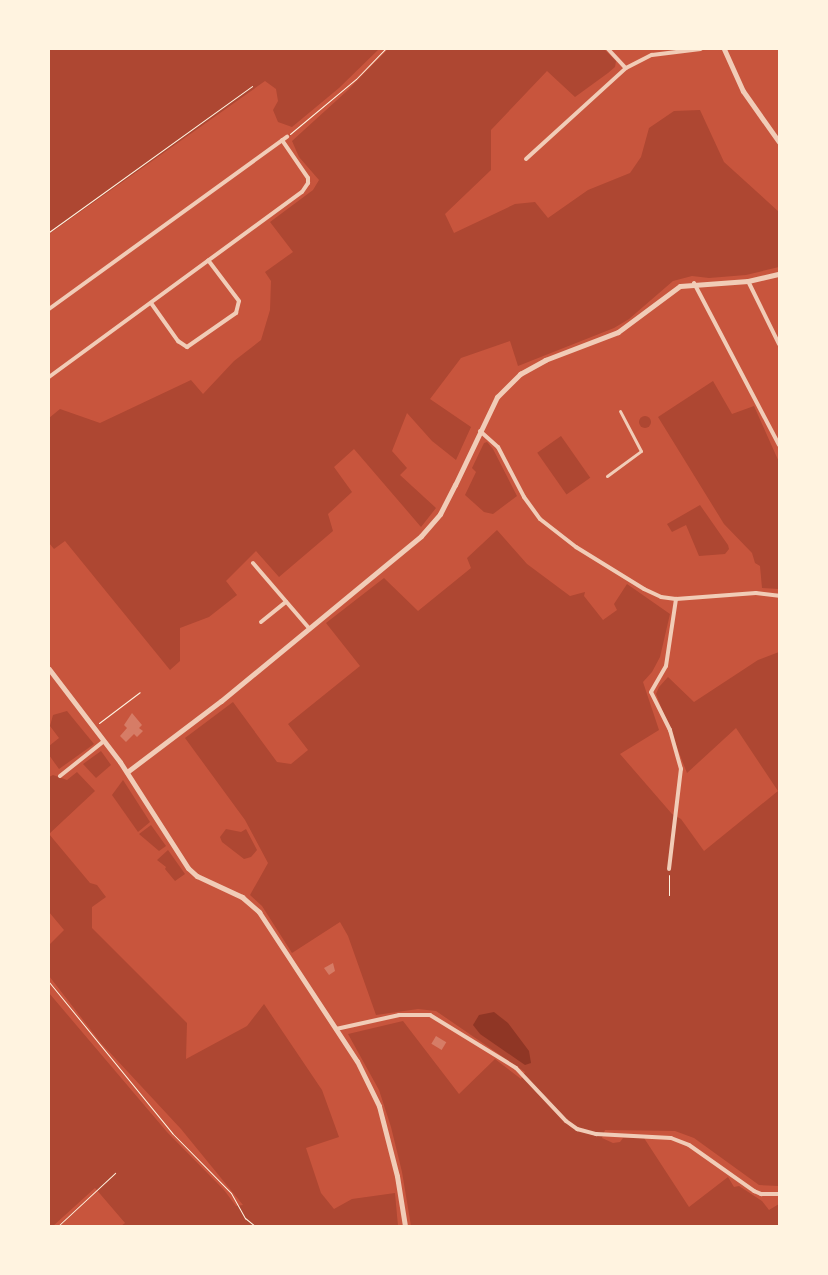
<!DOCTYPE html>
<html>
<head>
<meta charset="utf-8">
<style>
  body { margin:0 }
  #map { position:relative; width:828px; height:1275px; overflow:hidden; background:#c8553d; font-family:Rubik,sans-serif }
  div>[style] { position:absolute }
  .green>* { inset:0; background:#ae4732; transform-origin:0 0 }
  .round { border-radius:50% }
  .water>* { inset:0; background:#8f3625 }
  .building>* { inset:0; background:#d67c66; transform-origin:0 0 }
  .path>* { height:1px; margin:-0.5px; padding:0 0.5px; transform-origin:0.5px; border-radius:0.5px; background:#fff3e0 }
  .pedestrian>* { height:3px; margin:-1.5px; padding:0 1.5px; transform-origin:1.5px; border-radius:1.5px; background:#f1ccb7 }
  .minor>* { height:4px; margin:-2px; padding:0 2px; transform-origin:2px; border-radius:2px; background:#f1ccb7 }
  .tertiary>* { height:5px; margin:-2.5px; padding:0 2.5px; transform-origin:2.5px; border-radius:2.5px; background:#f1ccb7 }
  span { translate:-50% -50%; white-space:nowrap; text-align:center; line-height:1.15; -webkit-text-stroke:4px #fff3e0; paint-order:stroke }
  .frame { position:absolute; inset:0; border:50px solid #fff3e0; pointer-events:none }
</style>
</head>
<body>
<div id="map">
  <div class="green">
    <div style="clip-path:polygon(49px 49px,379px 49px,339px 88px,292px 127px,278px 122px,273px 110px,278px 101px,276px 89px,265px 81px,49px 234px)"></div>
    <div style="clip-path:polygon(388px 49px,604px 49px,616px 61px,615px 67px,608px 73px,575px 97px,547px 71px,491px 130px,491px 170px,445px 214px,454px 233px,515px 204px,535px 202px,548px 218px,588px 190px,630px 173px,641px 157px,649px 128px,674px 111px,700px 110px,724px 162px,779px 212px,779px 267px,746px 275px,709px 278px,692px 276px,673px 281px,629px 319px,614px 328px,518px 366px,510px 341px,461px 358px,430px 399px,471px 427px,456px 460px,432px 441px,407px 413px,392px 451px,407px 468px,400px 475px,436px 508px,421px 527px,354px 449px,334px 467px,352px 492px,328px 514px,333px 531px,279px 577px,256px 551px,226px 581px,237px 595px,209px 617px,180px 628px,180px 661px,170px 670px,65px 541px,54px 549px,49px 543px,49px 418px,60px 409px,100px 423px,191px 380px,203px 394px,234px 361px,261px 340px,270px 310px,271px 281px,265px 272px,293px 252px,270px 222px,313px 190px,319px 180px,299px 157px,292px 141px,348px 90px)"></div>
    <div style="clip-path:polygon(713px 381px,732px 414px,754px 406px,779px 462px,779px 589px,762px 588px,760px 566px,755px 563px,752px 553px,724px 524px,658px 417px)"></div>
    <div class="round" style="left:639px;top:416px;width:12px;height:12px"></div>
    <div style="left:561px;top:436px;width:51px;height:29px;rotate:55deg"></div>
    <div style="clip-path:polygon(487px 442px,493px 449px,517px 496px,493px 514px,484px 512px,465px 495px,476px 472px,472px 468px,484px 443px)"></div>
    <div style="clip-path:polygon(700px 505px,728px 545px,729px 549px,725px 554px,699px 556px,686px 525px,672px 532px,667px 524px)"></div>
    <div style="clip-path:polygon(497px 530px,527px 564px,570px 596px,585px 592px,584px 596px,603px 620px,617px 610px,614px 604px,627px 584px,670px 614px,660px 657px,652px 672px,643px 682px,659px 730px,620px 754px,672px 814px,681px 819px,704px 851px,778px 791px,736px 728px,687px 773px,656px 694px,659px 687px,668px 677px,694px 702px,758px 660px,779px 652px,779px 1186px,759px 1185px,694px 1138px,675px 1131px,605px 1130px,602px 1138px,613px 1143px,620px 1142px,623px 1138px,644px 1138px,689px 1207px,728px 1177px,734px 1187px,739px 1186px,762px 1201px,769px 1210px,779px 1204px,779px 1226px,411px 1226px,402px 1172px,391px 1127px,379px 1090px,348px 1034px,403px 1021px,459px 1094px,495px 1059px,521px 1079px,525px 1072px,436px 1011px,418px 1009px,376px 1015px,348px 936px,340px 922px,292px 953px,262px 906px,250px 895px,268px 863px,245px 820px,185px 738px,233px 702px,277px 762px,291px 764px,308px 750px,288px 724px,360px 666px,326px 623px,384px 578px,418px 611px,471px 568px,467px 558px)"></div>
    <div style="clip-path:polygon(67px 711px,94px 744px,59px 769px,49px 755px,49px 746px,59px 738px,50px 726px,53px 715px)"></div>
    <div style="clip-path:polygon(101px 751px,111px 765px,96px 778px,83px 764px)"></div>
    <div style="clip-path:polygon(77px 772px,95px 791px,49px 834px,49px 777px,53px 775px,67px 780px)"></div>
    <div style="clip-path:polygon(123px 780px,150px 822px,138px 832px,112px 795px)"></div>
    <div style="clip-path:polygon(151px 825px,166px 846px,159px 851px,139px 834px)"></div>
    <div style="clip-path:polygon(226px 829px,241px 832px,246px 829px,257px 850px,251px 857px,244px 859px,222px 842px,220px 837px)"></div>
    <div style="clip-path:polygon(49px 834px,90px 883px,97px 885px,106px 897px,92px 907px,92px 928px,187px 1023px,186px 1059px,247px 1026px,264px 1004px,322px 1090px,339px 1137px,306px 1148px,321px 1193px,334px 1209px,352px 1199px,395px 1193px,398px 1226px,121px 1226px,125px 1223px,95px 1188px,53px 1226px,49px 1226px,49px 993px,167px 1132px,224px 1190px,236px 1206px,243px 1205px,181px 1129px,101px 1043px,49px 976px,49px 945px,64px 930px,49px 912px)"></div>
    <div style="clip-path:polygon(168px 850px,185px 874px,175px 881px,165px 869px,166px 867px,157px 860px)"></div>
  </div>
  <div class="water">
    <div style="clip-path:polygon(494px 1012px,508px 1023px,529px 1051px,531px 1063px,525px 1065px,480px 1034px,473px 1025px,479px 1015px)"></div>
  </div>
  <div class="building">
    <div style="clip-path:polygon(132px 713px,142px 725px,139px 728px,143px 731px,137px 737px,134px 734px,126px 742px,120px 736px,127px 728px,124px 725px)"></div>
    <div style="clip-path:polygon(333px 963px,335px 971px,329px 975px,324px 968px)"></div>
    <div style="left:436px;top:1036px;width:12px;height:9px;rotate:31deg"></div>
  </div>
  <div class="path">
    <div style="left:290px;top:134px;width:86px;rotate:-39.8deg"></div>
    <div style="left:356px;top:79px;width:42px;rotate:-46deg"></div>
    <div style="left:49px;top:232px;width:250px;rotate:-35.7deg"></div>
    <div style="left:99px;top:723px;width:51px;rotate:-37.1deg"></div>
    <div style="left:669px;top:895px;width:20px;rotate:-90deg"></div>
    <div style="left:49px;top:982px;width:195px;rotate:50.8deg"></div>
    <div style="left:172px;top:1133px;width:84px;rotate:45.5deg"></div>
    <div style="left:231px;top:1193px;width:29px;rotate:61deg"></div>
    <div style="left:245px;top:1218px;width:13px;rotate:39deg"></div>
    <div style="left:58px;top:1226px;width:78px;rotate:-42.9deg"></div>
  </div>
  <div class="pedestrian">
    <div style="left:607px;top:476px;width:42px;rotate:-36.3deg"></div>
    <div style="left:641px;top:451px;width:45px;rotate:-117.7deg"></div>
  </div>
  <div class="minor">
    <div style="left:608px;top:49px;width:26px;rotate:47deg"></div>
    <div style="left:526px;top:159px;width:135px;rotate:-42.3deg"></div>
    <div style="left:626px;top:68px;width:29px;rotate:-27deg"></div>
    <div style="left:652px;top:55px;width:49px;rotate:-7deg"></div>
    <div style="left:748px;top:281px;width:70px;rotate:63.8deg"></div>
    <div style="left:694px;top:283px;width:183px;rotate:62.3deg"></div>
    <div style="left:151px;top:303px;width:47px;rotate:54.6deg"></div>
    <div style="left:178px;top:341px;width:11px;rotate:34deg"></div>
    <div style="left:187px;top:347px;width:60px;rotate:-34.8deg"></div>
    <div style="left:236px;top:313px;width:12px;rotate:-76deg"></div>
    <div style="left:239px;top:301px;width:51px;rotate:-127.1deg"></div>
    <div style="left:49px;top:309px;width:294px;rotate:-35.9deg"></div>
    <div style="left:49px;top:377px;width:313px;rotate:-36.2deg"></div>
    <div style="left:302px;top:192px;width:11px;rotate:-56deg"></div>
    <div style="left:308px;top:183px;width:5px;rotate:-90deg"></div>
    <div style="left:308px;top:178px;width:46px;rotate:-124.4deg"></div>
    <div style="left:480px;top:431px;width:24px;rotate:42deg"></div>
    <div style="left:498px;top:447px;width:56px;rotate:62.5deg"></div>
    <div style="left:524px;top:497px;width:27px;rotate:54deg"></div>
    <div style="left:540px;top:519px;width:46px;rotate:37.9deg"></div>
    <div style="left:576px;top:547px;width:80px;rotate:31.7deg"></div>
    <div style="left:644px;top:589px;width:19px;rotate:25deg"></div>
    <div style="left:661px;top:597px;width:15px;rotate:8deg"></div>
    <div style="left:676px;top:599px;width:80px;rotate:-4.3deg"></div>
    <div style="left:756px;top:593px;width:23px;rotate:7deg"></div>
    <div style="left:253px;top:563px;width:86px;rotate:49.3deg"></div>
    <div style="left:261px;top:622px;width:32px;rotate:-39deg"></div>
    <div style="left:60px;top:776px;width:56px;rotate:-38.5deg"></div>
    <div style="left:669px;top:869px;width:101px;rotate:-83.2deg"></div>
    <div style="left:681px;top:769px;width:41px;rotate:-105.8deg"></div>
    <div style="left:670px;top:730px;width:42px;rotate:-116.6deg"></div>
    <div style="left:651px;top:692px;width:30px;rotate:-60deg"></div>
    <div style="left:666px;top:666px;width:68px;rotate:-81.5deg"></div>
    <div style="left:336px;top:1029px;width:65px;rotate:-12.5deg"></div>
    <div style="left:399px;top:1015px;width:31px"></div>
    <div style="left:430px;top:1015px;width:101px;rotate:31.6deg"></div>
    <div style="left:516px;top:1068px;width:73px;rotate:46.7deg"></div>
    <div style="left:566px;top:1121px;width:14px;rotate:36deg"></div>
    <div style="left:577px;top:1129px;width:20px;rotate:15deg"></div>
    <div style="left:596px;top:1134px;width:75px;rotate:3.1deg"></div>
    <div style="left:671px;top:1138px;width:19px;rotate:21deg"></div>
    <div style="left:689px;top:1145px;width:80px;rotate:35.3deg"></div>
    <div style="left:754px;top:1191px;width:8px;rotate:23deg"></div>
    <div style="left:761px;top:1194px;width:18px"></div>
  </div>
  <div class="tertiary">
    <div style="left:724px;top:49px;width:46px;rotate:65.7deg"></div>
    <div style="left:743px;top:91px;width:62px;rotate:54.8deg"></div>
    <div style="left:49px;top:669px;width:117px;rotate:52.6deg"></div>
    <div style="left:120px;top:762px;width:126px;rotate:57.3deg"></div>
    <div style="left:188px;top:868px;width:12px;rotate:42deg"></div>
    <div style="left:197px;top:876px;width:50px;rotate:25deg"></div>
    <div style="left:242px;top:897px;width:23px;rotate:41deg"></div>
    <div style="left:259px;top:912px;width:178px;rotate:56.7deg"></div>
    <div style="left:357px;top:1061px;width:50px;rotate:63.9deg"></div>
    <div style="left:379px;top:1106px;width:72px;rotate:75.6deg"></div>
    <div style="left:397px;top:1176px;width:51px;rotate:80.9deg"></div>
    <div style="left:127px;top:772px;width:118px;rotate:-37.1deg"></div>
    <div style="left:221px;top:701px;width:259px;rotate:-39.5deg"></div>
    <div style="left:421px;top:536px;width:29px;rotate:-49deg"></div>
    <div style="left:440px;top:514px;width:33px;rotate:-63deg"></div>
    <div style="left:455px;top:485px;width:98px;rotate:-64.5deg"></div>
    <div style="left:497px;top:397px;width:33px;rotate:-45deg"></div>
    <div style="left:520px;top:374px;width:29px;rotate:-29deg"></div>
    <div style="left:545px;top:360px;width:78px;rotate:-21deg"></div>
    <div style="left:618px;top:332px;width:77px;rotate:-36.6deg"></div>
    <div style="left:680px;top:286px;width:68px;rotate:-4.2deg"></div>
    <div style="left:748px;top:281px;width:32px;rotate:-13deg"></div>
  </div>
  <div class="frame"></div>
</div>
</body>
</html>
